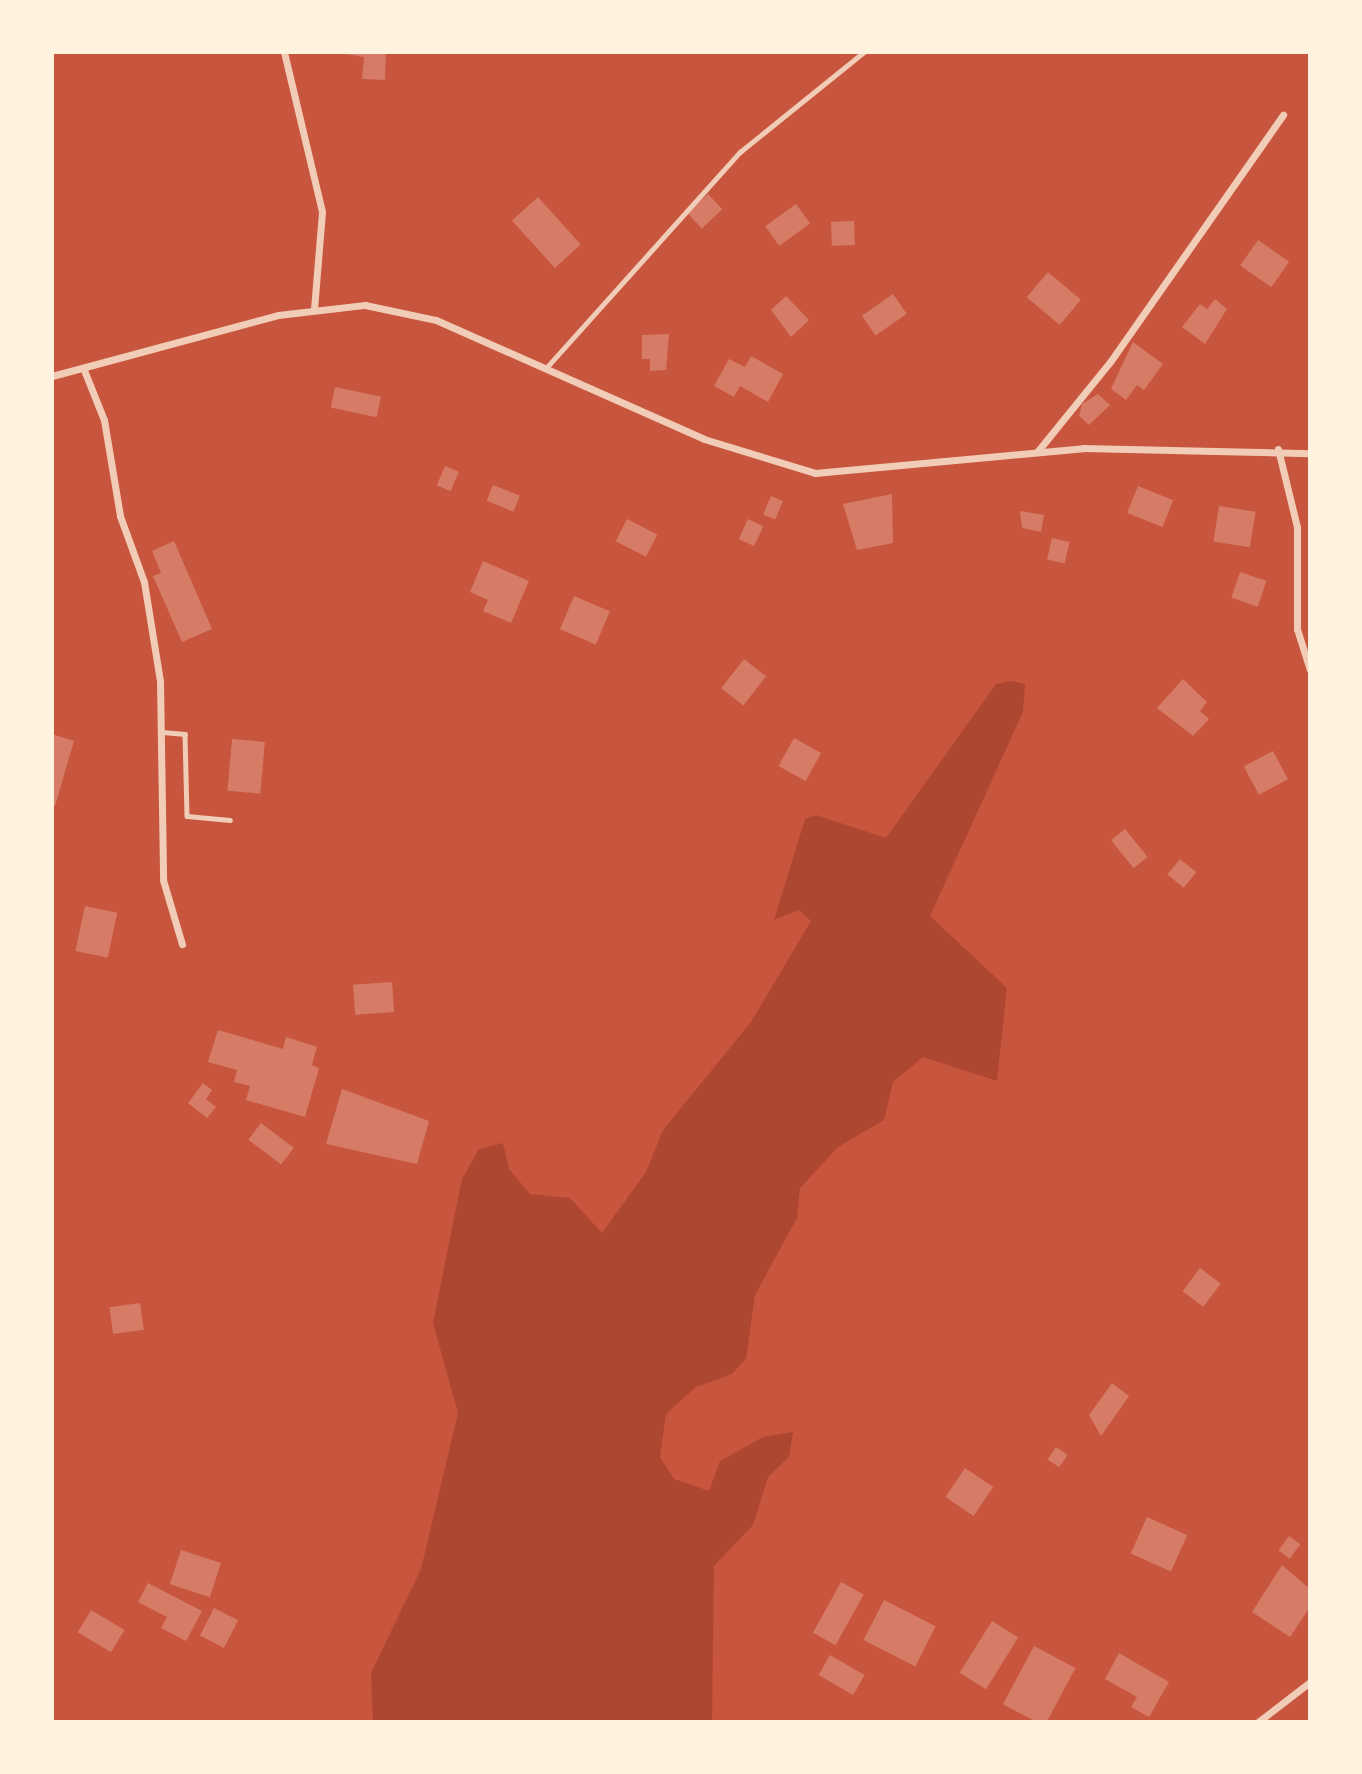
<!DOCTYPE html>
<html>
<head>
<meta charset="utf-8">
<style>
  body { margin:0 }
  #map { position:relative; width:1362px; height:1774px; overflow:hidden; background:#c8553d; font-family:Montserrat,sans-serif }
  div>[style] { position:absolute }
  .green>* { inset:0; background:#ae4732 }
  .building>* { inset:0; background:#d67c66; transform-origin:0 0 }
  .service>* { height:4.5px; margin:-2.25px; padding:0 2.25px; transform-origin:2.25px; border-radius:2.25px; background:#f1ccb7 }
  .minor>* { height:7px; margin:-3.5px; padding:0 3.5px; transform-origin:3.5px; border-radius:3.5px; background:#f1ccb7 }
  span { translate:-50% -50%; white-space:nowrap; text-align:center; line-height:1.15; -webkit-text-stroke:5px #fff3e0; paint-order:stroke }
  .frame { position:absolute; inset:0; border:54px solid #fff3e0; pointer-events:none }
</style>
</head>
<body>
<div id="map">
  <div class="green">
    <div style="clip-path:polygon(1012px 681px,1025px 684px,1023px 712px,930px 916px,1007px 988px,997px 1081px,923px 1057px,893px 1082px,884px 1120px,838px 1147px,800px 1188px,797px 1218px,755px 1295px,746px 1359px,732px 1374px,696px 1387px,666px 1414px,660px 1457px,674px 1479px,709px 1491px,720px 1461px,763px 1437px,793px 1432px,789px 1457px,768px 1477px,753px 1525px,714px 1566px,712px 1721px,373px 1721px,371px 1673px,421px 1569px,458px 1413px,433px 1323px,462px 1179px,479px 1149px,503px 1143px,509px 1169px,530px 1194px,570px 1198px,602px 1233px,646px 1172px,663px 1130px,751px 1022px,811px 921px,799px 910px,774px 920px,805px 819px,816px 815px,886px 838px,996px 684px)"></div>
  </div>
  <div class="building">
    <div style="clip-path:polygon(332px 52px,386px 52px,385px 80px,362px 79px,364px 57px)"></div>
    <div style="left:708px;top:194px;width:21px;height:28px;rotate:47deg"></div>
    <div style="left:538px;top:197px;width:64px;height:35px;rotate:48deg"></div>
    <div style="left:796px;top:204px;width:24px;height:38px;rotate:54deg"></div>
    <div style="left:854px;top:221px;width:24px;height:23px;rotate:88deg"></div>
    <div style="left:1258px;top:240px;width:38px;height:31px;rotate:35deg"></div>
    <div style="left:1048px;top:272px;width:43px;height:33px;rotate:40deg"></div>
    <div style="left:893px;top:294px;width:24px;height:38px;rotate:55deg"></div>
    <div style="clip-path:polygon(786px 296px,809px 320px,791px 337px,771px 310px)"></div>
    <div style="clip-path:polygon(1215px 299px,1227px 309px,1205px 344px,1182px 327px,1200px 304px,1207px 309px)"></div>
    <div style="clip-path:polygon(669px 334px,666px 370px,650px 371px,650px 359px,642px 359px,642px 335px)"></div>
    <div style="clip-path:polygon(1133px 342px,1163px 364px,1144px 390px,1137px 385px,1126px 400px,1111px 389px)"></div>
    <div style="clip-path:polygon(751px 356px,783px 374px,768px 402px,740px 386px,734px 397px,714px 386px,729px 359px,745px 367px)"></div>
    <div style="left:335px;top:387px;width:47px;height:21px;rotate:12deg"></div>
    <div style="clip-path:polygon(1098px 394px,1110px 405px,1089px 425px,1079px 416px,1082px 404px)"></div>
    <div style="left:445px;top:466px;width:15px;height:21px;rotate:23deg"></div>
    <div style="left:493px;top:485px;width:29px;height:17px;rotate:22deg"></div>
    <div style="left:1138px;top:486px;width:38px;height:29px;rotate:22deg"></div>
    <div style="clip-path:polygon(892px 494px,893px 543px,857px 550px,843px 504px)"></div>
    <div style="left:771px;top:496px;width:13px;height:20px;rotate:23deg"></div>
    <div style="left:1219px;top:506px;width:37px;height:36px;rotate:9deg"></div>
    <div style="clip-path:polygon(1020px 511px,1044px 515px,1041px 532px,1022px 528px)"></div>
    <div style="left:627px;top:519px;width:34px;height:25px;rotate:27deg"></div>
    <div style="left:748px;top:519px;width:17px;height:22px;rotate:25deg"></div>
    <div style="left:1052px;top:538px;width:18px;height:22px;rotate:13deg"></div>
    <div style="clip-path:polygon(174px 541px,212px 629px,182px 642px,153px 576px,161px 573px,152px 551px)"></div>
    <div style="clip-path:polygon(483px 561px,529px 581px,511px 623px,483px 611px,488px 600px,470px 592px)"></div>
    <div style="left:1240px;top:572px;width:28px;height:27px;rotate:19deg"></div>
    <div style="left:574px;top:596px;width:39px;height:36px;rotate:23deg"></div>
    <div style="left:744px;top:659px;width:28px;height:37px;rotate:38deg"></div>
    <div style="clip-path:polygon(1183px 679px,1207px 702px,1200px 711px,1209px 719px,1193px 736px,1157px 708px)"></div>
    <div style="clip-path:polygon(52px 734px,74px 741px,55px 806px,52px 805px)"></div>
    <div style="left:794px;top:738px;width:31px;height:32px;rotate:29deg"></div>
    <div style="left:232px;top:739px;width:33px;height:52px;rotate:5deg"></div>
    <div style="left:1273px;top:751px;width:32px;height:33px;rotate:62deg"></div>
    <div style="left:1125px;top:829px;width:36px;height:18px;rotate:51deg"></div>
    <div style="left:1180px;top:859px;width:21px;height:20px;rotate:39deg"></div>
    <div style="left:85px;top:906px;width:33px;height:46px;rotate:12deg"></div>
    <div style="left:392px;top:982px;width:30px;height:39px;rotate:86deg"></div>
    <div style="clip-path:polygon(218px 1030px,283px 1049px,286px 1037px,317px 1047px,312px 1065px,319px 1068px,305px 1117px,246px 1100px,250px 1086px,234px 1082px,237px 1070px,208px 1062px)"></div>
    <div style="clip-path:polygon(203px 1083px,212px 1090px,206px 1099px,216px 1107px,207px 1118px,188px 1103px)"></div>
    <div style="clip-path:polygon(342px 1089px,429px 1121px,417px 1164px,326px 1144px)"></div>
    <div style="left:261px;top:1123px;width:41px;height:21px;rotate:37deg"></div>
    <div style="left:1200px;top:1268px;width:26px;height:29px;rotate:37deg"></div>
    <div style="left:140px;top:1303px;width:27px;height:31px;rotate:82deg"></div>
    <div style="clip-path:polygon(1112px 1383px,1129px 1396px,1101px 1436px,1089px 1415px)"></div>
    <div style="left:1056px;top:1447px;width:14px;height:15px;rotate:34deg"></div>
    <div style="left:965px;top:1468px;width:34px;height:35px;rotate:34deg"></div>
    <div style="left:1147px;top:1517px;width:44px;height:40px;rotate:24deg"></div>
    <div style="left:1289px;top:1536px;width:14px;height:18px;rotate:36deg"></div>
    <div style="left:181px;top:1550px;width:42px;height:36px;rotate:18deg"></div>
    <div style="clip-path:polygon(1282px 1565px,1310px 1589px,1310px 1607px,1290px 1637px,1252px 1612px)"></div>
    <div style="left:841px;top:1582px;width:26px;height:58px;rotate:29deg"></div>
    <div style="clip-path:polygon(148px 1583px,202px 1611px,186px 1641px,161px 1628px,167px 1617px,138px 1602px)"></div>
    <div style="left:884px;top:1600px;width:58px;height:45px;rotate:27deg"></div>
    <div style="left:214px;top:1608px;width:27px;height:31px;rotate:27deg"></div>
    <div style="left:91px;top:1610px;width:39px;height:26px;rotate:31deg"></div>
    <div style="left:992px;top:1621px;width:31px;height:61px;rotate:32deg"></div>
    <div style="left:1034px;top:1646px;width:47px;height:66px;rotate:28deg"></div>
    <div style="clip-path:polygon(1119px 1653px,1169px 1682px,1149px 1717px,1131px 1707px,1137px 1697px,1105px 1679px)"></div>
    <div style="left:830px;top:1655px;width:40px;height:23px;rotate:30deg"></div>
  </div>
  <div class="service">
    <div style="left:547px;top:367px;width:289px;rotate:-48.1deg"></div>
    <div style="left:740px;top:152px;width:159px;rotate:-38.9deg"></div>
    <div style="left:162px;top:732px;width:23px;rotate:5deg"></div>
    <div style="left:185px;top:734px;width:82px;rotate:88.6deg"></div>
    <div style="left:187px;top:816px;width:43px;rotate:5.3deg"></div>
  </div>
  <div class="minor">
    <div style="left:284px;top:52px;width:164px;rotate:76.6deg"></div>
    <div style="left:322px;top:212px;width:97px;rotate:94.7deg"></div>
    <div style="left:84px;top:370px;width:54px;rotate:68.2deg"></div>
    <div style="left:104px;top:420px;width:97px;rotate:80.5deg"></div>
    <div style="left:120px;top:516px;width:70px;rotate:70deg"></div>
    <div style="left:144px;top:582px;width:100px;rotate:80.8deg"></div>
    <div style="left:160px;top:681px;width:199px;rotate:89.1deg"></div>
    <div style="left:163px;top:880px;width:67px;rotate:73.5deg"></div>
    <div style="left:52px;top:376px;width:234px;rotate:-15.1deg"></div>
    <div style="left:278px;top:315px;width:88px;rotate:-6.6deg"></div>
    <div style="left:365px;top:305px;width:73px;rotate:11.9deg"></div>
    <div style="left:436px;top:320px;width:293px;rotate:23.9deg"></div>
    <div style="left:704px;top:439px;width:116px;rotate:17deg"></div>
    <div style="left:815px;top:473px;width:269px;rotate:-5.3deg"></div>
    <div style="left:1083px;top:448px;width:227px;rotate:1.3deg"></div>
    <div style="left:1278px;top:449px;width:80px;rotate:76.3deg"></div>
    <div style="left:1297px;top:527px;width:102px;rotate:90deg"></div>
    <div style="left:1297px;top:629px;width:43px;rotate:72.4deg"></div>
    <div style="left:1037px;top:452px;width:116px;rotate:-51deg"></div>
    <div style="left:1110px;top:362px;width:302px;rotate:-55deg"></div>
    <div style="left:1258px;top:1722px;width:66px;rotate:-37.6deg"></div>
  </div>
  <div class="frame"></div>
</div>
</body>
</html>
